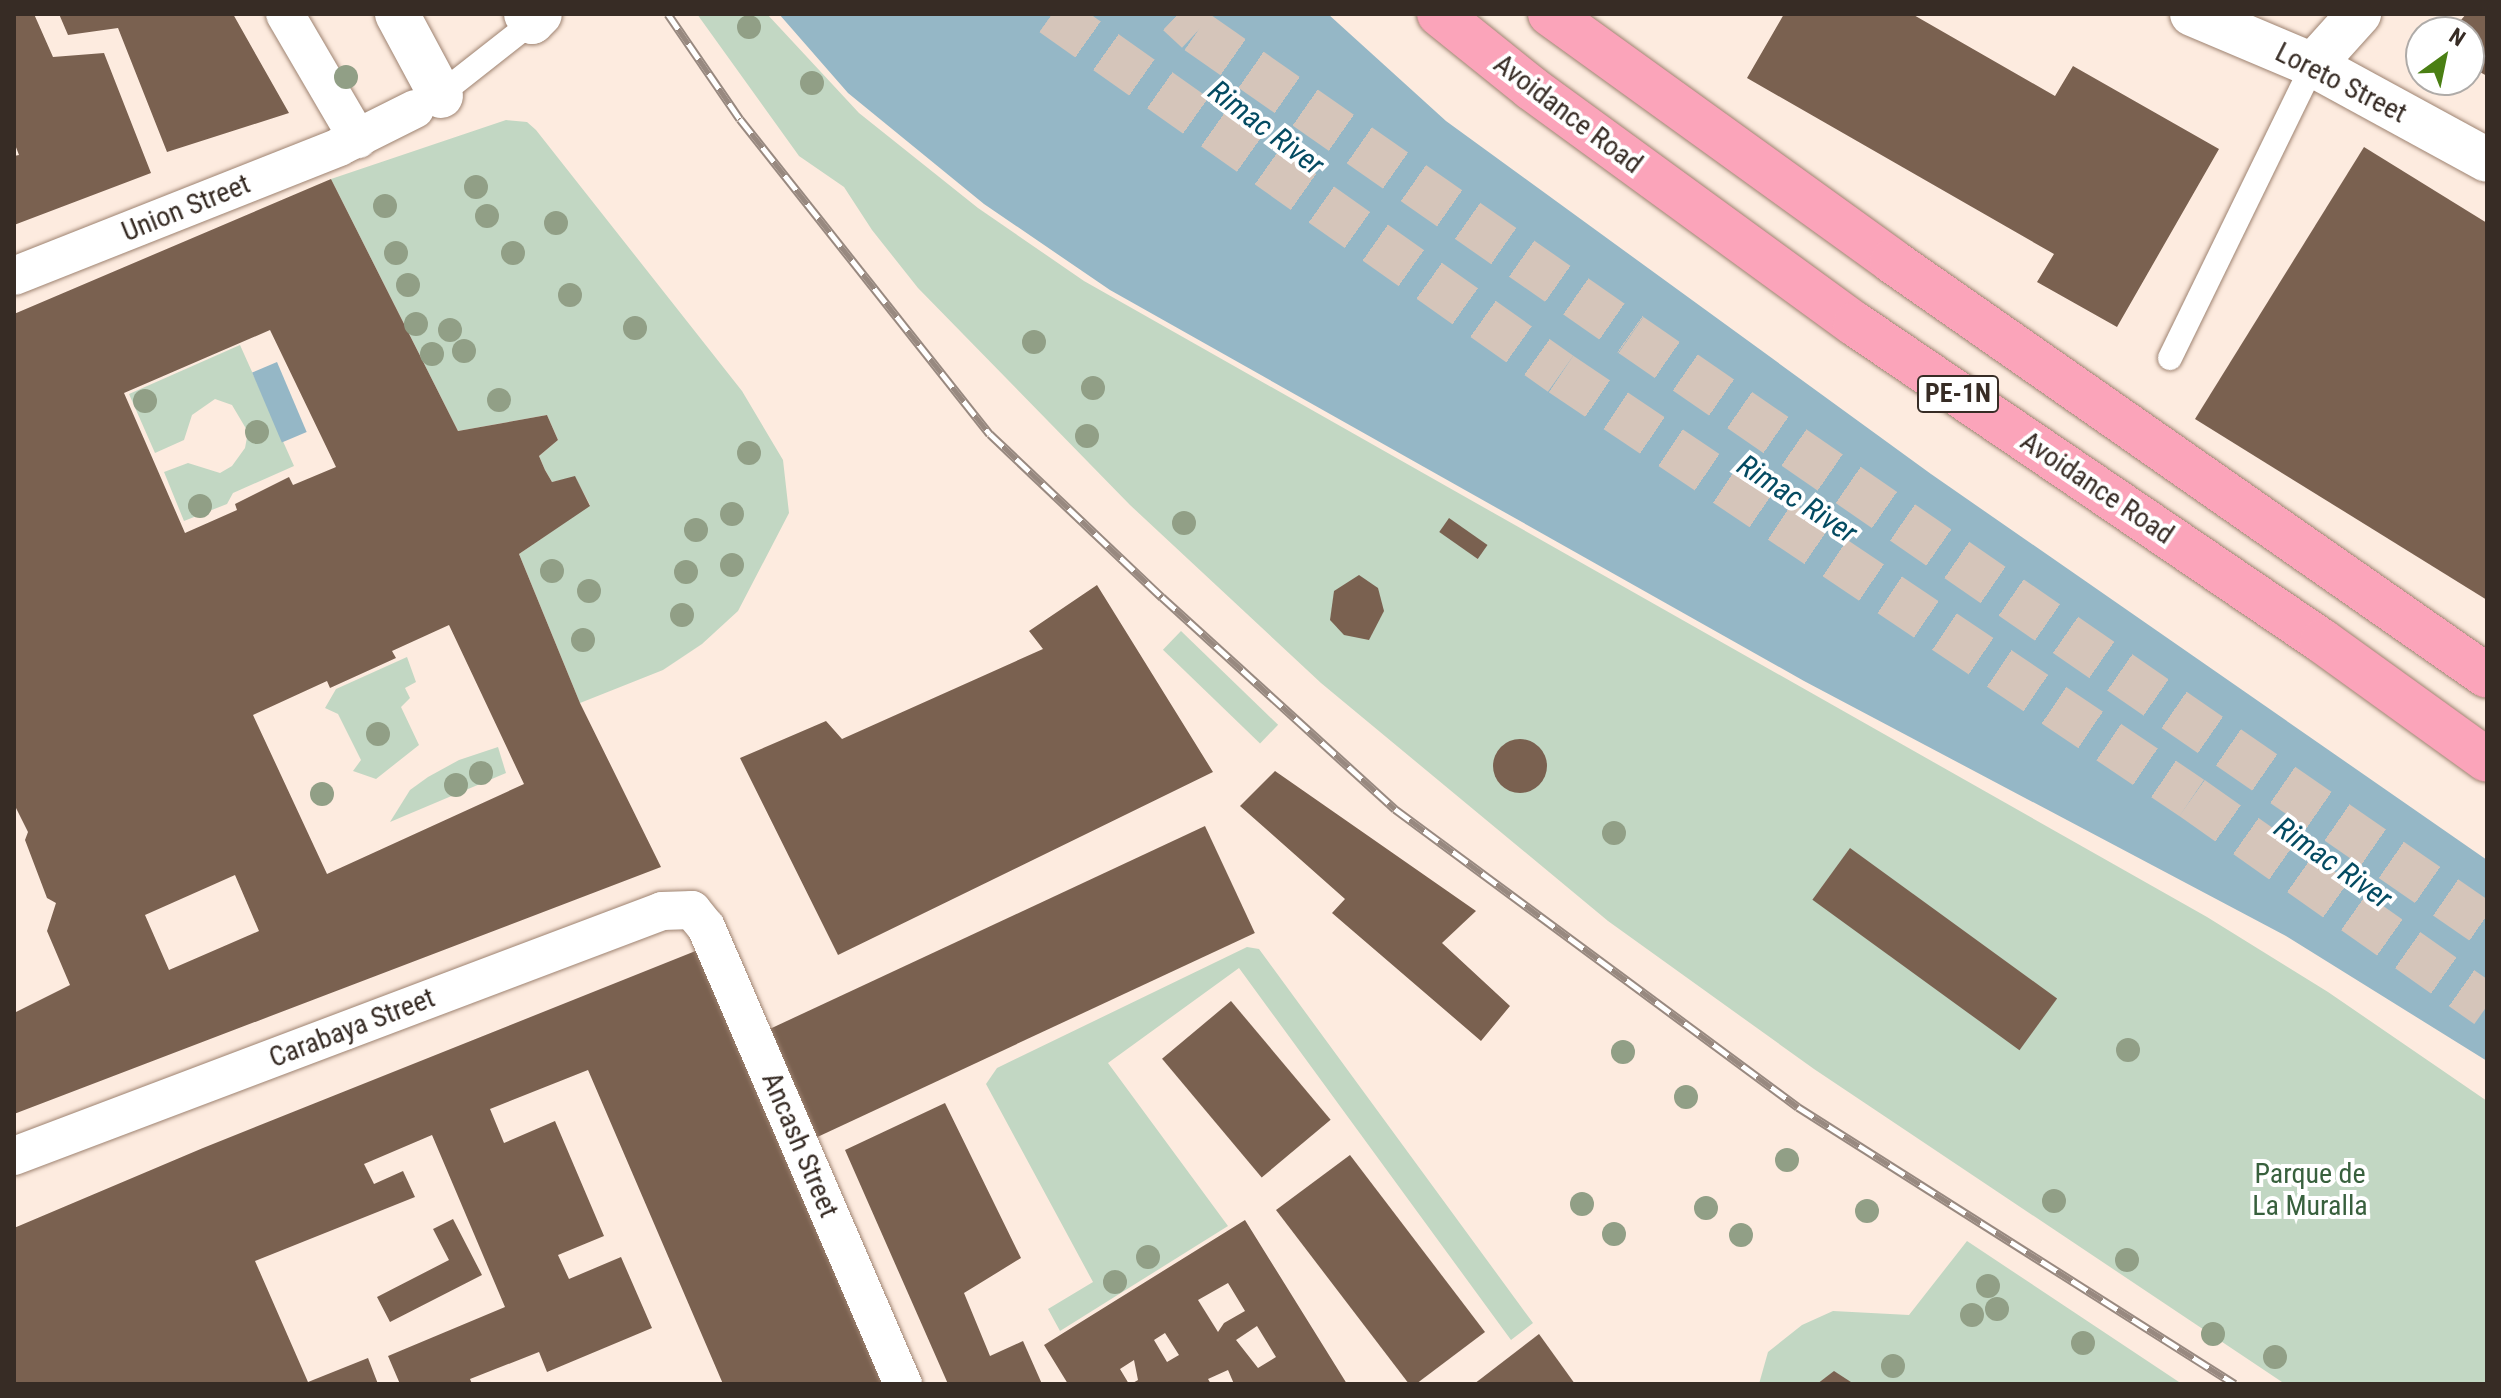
<!DOCTYPE html>
<html>
<head>
<meta charset="utf-8">
<style>
  body { margin:0 }
  #map { position:relative; width:2501px; height:1398px; overflow:hidden; background:#fdebdf; font-family:"Roboto Condensed",sans-serif }
  div>[style] { position:absolute }
  .green>* { inset:0; background:#c2d7c3; transform-origin:0 0 }
  .water>* { inset:0; background:#95b7c6; transform-origin:0 0 }
  .building>* { inset:0; background:#7a6150; transform-origin:0 0 }
  .round { border-radius:50% }
  .motorway-tunnel>* { height:44px; margin-top:-22px; transform-origin:0; background:repeating-linear-gradient(90deg,#d5c5ba 0 44px,transparent 0 66px) }
  .roads { filter:drop-shadow(0 0 2px #9e8371) drop-shadow(0 0 2px #9e8371) }
  .service>* { height:24px; margin:-12px; padding:0 12px; transform-origin:12px; border-radius:12px; background:#fff }
  .pedestrian>* { height:38px; margin:-19px; padding:0 19px; transform-origin:19px; border-radius:19px; background:#fff }
  .minor>* { height:44px; margin:-22px; padding:0 22px; transform-origin:22px; border-radius:22px; background:#fff }
  .secondary>* { height:44px; margin:-22px; padding:0 22px; transform-origin:22px; border-radius:22px; background:#fff }
  .motorway>* { height:44px; margin:-22px; padding:0 22px; transform-origin:22px; border-radius:22px; background:#fba4ba }
  .rail>* { height:9px; margin-top:-4.5px; transform-origin:0; background:repeating-linear-gradient(90deg,#fff 0 18px,#988980 0 36px); box-sizing:border-box; border-block:2px solid #988980 }
  .trees>* { width:24px; height:24px; margin:-12px; border-radius:50%; background:#919f86 }
  span { translate:-50% -50%; white-space:nowrap; text-align:center; line-height:1.15; -webkit-text-stroke:8px #fff; paint-order:stroke }
  .shield-label span { padding:2px 6px; background:#fff; border:2px solid; border-radius:6px; -webkit-text-stroke-width:0 }
  .shield-label { font-size:26px; color:#372c25; font-weight:700 }
  .street-label { font-size:28px; color:#372c25 }
  .park-label { font-size:28px; color:#38603d }
  .water-label { font-size:30px; color:#044b62; font-style:italic }
  .frame { position:absolute; inset:0; border:16px solid #372c25; pointer-events:none }
  .north { position:absolute; left:2405px; top:16px; width:80px; height:80px; box-sizing:border-box; background:#fff; border:2px solid #afaba8; border-radius:50%; rotate:33deg; font-size:22px; font-weight:700; line-height:32px; text-align:center; color:#372c25 }
  .north::after { content:''; display:block; margin:auto; width:28px; height:36px; background:#4a7f13; clip-path:polygon(50% 0,100% 100%,50% 72%,0 100%) }
</style>
</head>
<body>
<div id="map">
  <div class="green">
    <div style="clip-path:polygon(697px 14px,767px 14px,859px 113px,978px 208px,1084px 281px,2207px 917px,2328px 992px,2487px 1101px,2487px 1384px,2285px 1384px,1814px 1069px,1608px 921px,1321px 683px,1130px 505px,918px 288px,872px 230px,844px 187px,799px 156px)"></div>
    <div style="clip-path:polygon(506px 120px,527px 122px,536px 130px,742px 391px,783px 460px,789px 513px,738px 611px,702px 644px,663px 670px,580px 703px,519px 554px,590px 505px,575px 477px,552px 482px,545px 470px,539px 456px,558px 440px,547px 415px,458px 431px,331px 179px)"></div>
    <div style="clip-path:polygon(240px 345px,294px 466px,233px 493px,227px 504px,184px 521px,164px 472px,188px 463px,220px 473px,232px 466px,245px 448px,248px 432px,232px 405px,215px 399px,192px 415px,184px 440px,155px 453px,129px 394px)"></div>
    <div style="left:1181px;top:631px;width:135px;height:26px;rotate:44deg"></div>
    <div style="clip-path:polygon(407px 657px,416px 682px,405px 688px,410px 698px,401px 707px,419px 745px,376px 779px,353px 771px,361px 760px,338px 714px,325px 708px,336px 689px)"></div>
    <div style="clip-path:polygon(498px 747px,506px 773px,390px 822px,410px 790px,428px 777px,459px 760px)"></div>
    <div style="clip-path:polygon(1247px 947px,1259px 949px,1533px 1323px,1511px 1340px,1239px 968px,1108px 1063px,1228px 1226px,1060px 1331px,1048px 1309px,1093px 1282px,986px 1084px,997px 1068px)"></div>
    <div style="clip-path:polygon(1967px 1241px,2182px 1384px,1759px 1384px,1768px 1352px,1802px 1325px,1833px 1311px,1909px 1315px)"></div>
  </div>
  <div class="water">
    <div style="clip-path:polygon(779px 14px,1328px 14px,1446px 121px,1931px 474px,2487px 860px,2487px 1061px,2286px 936px,1804px 681px,1110px 290px,984px 204px,848px 93px)"></div>
    <div style="left:277px;top:362px;width:76px;height:27px;rotate:67deg"></div>
  </div>
  <div class="building">
    <div style="clip-path:polygon(14px 14px,34px 14px,53px 57px,104px 53px,151px 173px,14px 225px,14px 156px,19px 155px,14px 142px)"></div>
    <div style="clip-path:polygon(59px 14px,233px 14px,289px 113px,167px 152px,118px 28px,68px 35px)"></div>
    <div style="clip-path:polygon(1784px 14px,1912px 14px,2055px 96px,2073px 66px,2219px 149px,2117px 327px,2037px 282px,2054px 254px,1747px 78px)"></div>
    <div style="clip-path:polygon(2466px 14px,2487px 14px,2487px 76px,2469px 66px,2469px 32px,2451px 32px)"></div>
    <div style="clip-path:polygon(2364px 147px,2487px 223px,2487px 600px,2195px 419px)"></div>
    <div style="clip-path:polygon(evenodd,331px 179px,458px 431px,547px 415px,558px 440px,539px 456px,545px 470px,552px 482px,575px 476px,590px 506px,519px 554px,580px 703px,661px 867px,14px 1114px,14px 1013px,70px 985px,47px 931px,56px 903px,47px 898px,25px 840px,28px 832px,14px 804px,14px 314px,331px 179px,270px 330px,336px 467px,293px 485px,289px 477px,235px 504px,237px 510px,185px 533px,124px 393px,270px 330px,331px 179px,449px 625px,524px 784px,327px 874px,253px 715px,327px 681px,330px 688px,396px 658px,392px 651px,449px 625px,331px 179px,235px 875px,259px 931px,169px 970px,145px 915px,235px 875px)"></div>
    <div style="left:1449px;top:518px;width:47px;height:17px;rotate:35deg"></div>
    <div style="clip-path:polygon(1359px 575px,1378px 588px,1384px 611px,1369px 640px,1344px 635px,1330px 620px,1334px 591px)"></div>
    <div style="clip-path:polygon(1097px 585px,1213px 772px,838px 955px,740px 758px,826px 721px,842px 739px,1043px 649px,1029px 631px)"></div>
    <div class="round" style="left:1493px;top:739px;width:54px;height:54px"></div>
    <div style="clip-path:polygon(1275px 771px,1476px 911px,1442px 943px,1510px 1006px,1481px 1041px,1332px 913px,1345px 899px,1240px 806px)"></div>
    <div style="left:1205px;top:826px;width:118px;height:488px;rotate:65deg"></div>
    <div style="left:1850px;top:848px;width:256px;height:64px;rotate:36deg"></div>
    <div style="clip-path:polygon(698px 950px,884px 1384px,723px 1384px,588px 1070px,490px 1109px,504px 1143px,555px 1121px,604px 1236px,558px 1255px,569px 1279px,621px 1257px,652px 1328px,547px 1372px,539px 1352px,470px 1379px,472px 1384px,400px 1384px,388px 1356px,505px 1307px,432px 1135px,364px 1164px,374px 1184px,403px 1171px,415px 1197px,255px 1261px,308px 1382px,368px 1358px,378px 1384px,14px 1384px,14px 1228px,203px 1148px)"></div>
    <div style="left:1231px;top:1001px;width:155px;height:90px;rotate:50deg"></div>
    <div style="clip-path:polygon(945px 1103px,1021px 1258px,964px 1293px,990px 1356px,1023px 1341px,1042px 1384px,948px 1384px,845px 1150px)"></div>
    <div style="clip-path:polygon(1350px 1155px,1485px 1332px,1416px 1384px,1409px 1384px,1276px 1210px)"></div>
    <div style="clip-path:polygon(453px 1219px,482px 1275px,390px 1322px,377px 1297px,449px 1260px,433px 1229px)"></div>
    <div style="clip-path:polygon(evenodd,1245px 1220px,1347px 1384px,1234px 1384px,1228px 1370px,1208px 1379px,1211px 1384px,1131px 1384px,1138px 1380px,1134px 1360px,1120px 1369px,1129px 1384px,1068px 1384px,1044px 1345px,1245px 1220px,1228px 1283px,1245px 1311px,1224px 1323px,1218px 1332px,1198px 1300px,1228px 1283px,1245px 1220px,1257px 1326px,1276px 1357px,1258px 1368px,1236px 1340px,1257px 1326px,1245px 1220px,1165px 1333px,1179px 1355px,1167px 1362px,1154px 1340px,1165px 1333px)"></div>
    <div style="clip-path:polygon(1539px 1334px,1575px 1384px,1474px 1384px)"></div>
    <div style="clip-path:polygon(1834px 1371px,1854px 1384px,1817px 1384px)"></div>
  </div>
  <div class="motorway-tunnel">
    <div style="left:1052px;top:14px;width:623px;rotate:35.27deg"></div>
    <div style="left:1561px;top:374px;width:760px;rotate:33.9deg"></div>
    <div style="left:2192px;top:798px;width:361px;rotate:35.2deg"></div>
    <div style="left:1178px;top:14px;width:26px;rotate:43deg"></div>
    <div style="left:1197px;top:32px;width:529px;rotate:34.92deg"></div>
    <div style="left:1631px;top:335px;width:1040px;rotate:34.62deg"></div>
  </div>
  <div class="roads">
    <div class="service">
      <div style="left:433px;top:100px;width:126px;rotate:-38.2deg"></div>
      <div style="left:2170px;top:358px;width:326px;rotate:-64deg"></div>
    </div>
    <div class="pedestrian">
      <div style="left:285px;top:14px;width:145px;rotate:59.7deg"></div>
      <div style="left:14px;top:276px;width:350px;rotate:-21.6deg"></div>
      <div style="left:339px;top:147px;width:85px;rotate:-26.6deg"></div>
      <div style="left:14px;top:1156px;width:693px;rotate:-20.71deg"></div>
      <div style="left:662px;top:911px;width:30px;rotate:-2deg"></div>
      <div style="left:692px;top:910px;width:22px;rotate:51deg"></div>
      <div style="left:706px;top:927px;width:498px;rotate:66.7deg"></div>
    </div>
    <div class="minor">
      <div style="left:397px;top:14px;width:93px;rotate:61.8deg"></div>
      <div style="left:526px;top:14px;width:10px;rotate:53deg"></div>
      <div style="left:532px;top:22px;width:11px;rotate:-45deg"></div>
      <div style="left:2313px;top:65px;width:69px;rotate:-48deg"></div>
    </div>
    <div class="secondary">
      <div style="left:2192px;top:14px;width:131px;rotate:22.9deg"></div>
      <div style="left:2313px;top:65px;width:198px;rotate:28.6deg"></div>
    </div>
    <div class="motorway">
      <div style="left:1439px;top:14px;width:118px;rotate:38.8deg"></div>
      <div style="left:1531px;top:88px;width:401px;rotate:36.1deg"></div>
      <div style="left:1855px;top:324px;width:564px;rotate:34.17deg"></div>
      <div style="left:2322px;top:641px;width:203px;rotate:35.8deg"></div>
      <div style="left:1550px;top:14px;width:422px;rotate:35.8deg"></div>
      <div style="left:1892px;top:261px;width:725px;rotate:34.89deg"></div>
    </div>
  </div>
  <div class="rail">
    <div style="left:668px;top:14px;width:127px;rotate:55.6deg"></div>
    <div style="left:740px;top:119px;width:402px;rotate:51.6deg"></div>
    <div style="left:990px;top:434px;width:237px;rotate:43.5deg"></div>
    <div style="left:1162px;top:597px;width:315px;rotate:42.3deg"></div>
    <div style="left:1395px;top:809px;width:501px;rotate:36.48deg"></div>
    <div style="left:1798px;top:1107px;width:517px;rotate:32.37deg"></div>
  </div>
  <div class="trees">
    <div style="left:749px;top:27px"></div>
    <div style="left:346px;top:77px"></div>
    <div style="left:812px;top:83px"></div>
    <div style="left:476px;top:187px"></div>
    <div style="left:385px;top:206px"></div>
    <div style="left:487px;top:216px"></div>
    <div style="left:556px;top:223px"></div>
    <div style="left:396px;top:253px"></div>
    <div style="left:513px;top:253px"></div>
    <div style="left:408px;top:285px"></div>
    <div style="left:570px;top:295px"></div>
    <div style="left:416px;top:324px"></div>
    <div style="left:635px;top:328px"></div>
    <div style="left:450px;top:330px"></div>
    <div style="left:1034px;top:342px"></div>
    <div style="left:464px;top:351px"></div>
    <div style="left:432px;top:354px"></div>
    <div style="left:1093px;top:388px"></div>
    <div style="left:499px;top:400px"></div>
    <div style="left:145px;top:401px"></div>
    <div style="left:257px;top:432px"></div>
    <div style="left:1087px;top:436px"></div>
    <div style="left:749px;top:453px"></div>
    <div style="left:200px;top:506px"></div>
    <div style="left:732px;top:514px"></div>
    <div style="left:1184px;top:523px"></div>
    <div style="left:696px;top:530px"></div>
    <div style="left:732px;top:565px"></div>
    <div style="left:552px;top:571px"></div>
    <div style="left:686px;top:572px"></div>
    <div style="left:589px;top:591px"></div>
    <div style="left:682px;top:615px"></div>
    <div style="left:583px;top:640px"></div>
    <div style="left:378px;top:734px"></div>
    <div style="left:481px;top:773px"></div>
    <div style="left:456px;top:785px"></div>
    <div style="left:322px;top:794px"></div>
    <div style="left:1614px;top:833px"></div>
    <div style="left:2128px;top:1050px"></div>
    <div style="left:1623px;top:1052px"></div>
    <div style="left:1686px;top:1097px"></div>
    <div style="left:1787px;top:1160px"></div>
    <div style="left:2054px;top:1201px"></div>
    <div style="left:1582px;top:1204px"></div>
    <div style="left:1706px;top:1208px"></div>
    <div style="left:1867px;top:1211px"></div>
    <div style="left:1614px;top:1234px"></div>
    <div style="left:1741px;top:1235px"></div>
    <div style="left:1148px;top:1257px"></div>
    <div style="left:2127px;top:1260px"></div>
    <div style="left:1115px;top:1282px"></div>
    <div style="left:1988px;top:1286px"></div>
    <div style="left:1997px;top:1309px"></div>
    <div style="left:1972px;top:1315px"></div>
    <div style="left:2213px;top:1334px"></div>
    <div style="left:2083px;top:1343px"></div>
    <div style="left:2275px;top:1357px"></div>
    <div style="left:1893px;top:1366px"></div>
  </div>
  <div class="shield-label">
    <span style="left:1958px;top:394px">PE-1N</span>
  </div>
  <div class="street-label">
    <span style="left:2341px;top:83px;rotate:27deg">Loreto Street</span>
    <span style="left:1568px;top:114px;rotate:37deg">Avoidance Road</span>
    <span style="left:186px;top:208px;rotate:-22deg">Union Street</span>
    <span style="left:2097px;top:488px;rotate:34deg">Avoidance Road</span>
    <span style="left:352px;top:1028px;rotate:-21deg">Carabaya Street</span>
    <span style="left:800px;top:1145px;rotate:67deg">Ancash Street</span>
  </div>
  <div class="park-label">
    <span style="left:2310px;top:1190px">Parque de<br>La Muralla</span>
  </div>
  <div class="water-label">
    <span style="left:1266px;top:128px;rotate:37deg">Rimac River</span>
    <span style="left:1797px;top:499px;rotate:33deg">Rimac River</span>
    <span style="left:2333px;top:863px;rotate:35deg">Rimac River</span>
  </div>
  <div class="frame"></div>
  <div class="north">N</div>
</div>
</body>
</html>
